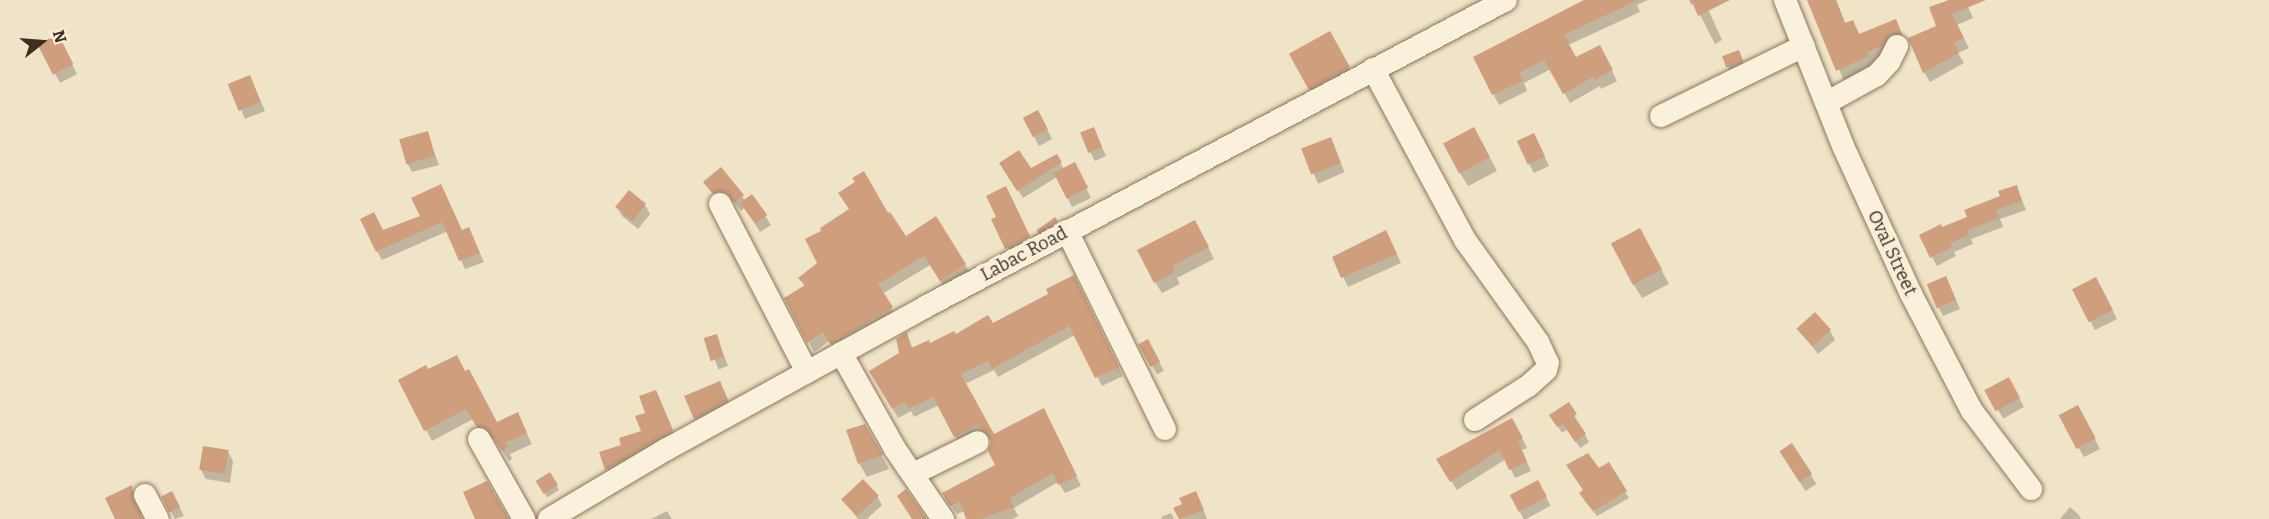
<!DOCTYPE html>
<html>
<head>
<meta charset="utf-8">
<style>
  body { margin:0 }
  #map { position:relative; width:2269px; height:519px; overflow:hidden; background:#f0e4c8; font-family:Bitter,serif }
  div>[style] { position:absolute }
  .shadow>* { inset:0; background:#0003; transform-origin:0 0 }
  .building>* { inset:0; background:#cf9f7d; transform-origin:0 0 }
  .roads { filter:drop-shadow(0 0 2px #8d765c) drop-shadow(0 0 2px #8d765c) }
  .minor>* { height:22px; margin:-11px; padding:0 11px; transform-origin:11px; border-radius:11px; background:#faf1dc }
  span { translate:-50% -50%; white-space:nowrap; text-align:center; line-height:1.15; -webkit-text-stroke:6px #f7eed8; paint-order:stroke }
  .street-label { font-size:18px; color:#3d2e20 }
  .north { position:absolute; left:12px; top:12px; width:60px; height:60px; -webkit-text-stroke:4px #f7eed8; paint-order:stroke; rotate:73deg; font-size:16px; font-weight:700; line-height:24px; text-align:center; color:#3d2e20 }
  .north::after { content:''; display:block; margin:auto; width:21px; height:27px; background:#3d2e20; clip-path:polygon(50% 0,100% 100%,50% 72%,0 100%) }
</style>
</head>
<body>
<div id="map">
  <div class="shadow">
    <div style="clip-path:polygon(1585px 0,1648px 0,1637px 5px,1640px 12px,1568px 45px,1576px 59px,1605px 57px,1617px 81px,1601px 89px,1600px 86px,1570px 103px,1551px 69px,1524px 83px,1527px 91px,1499px 105px,1475px 58px)"></div>
    <div style="clip-path:polygon(1689px 0,1704px 0,1722px 40px,1715px 44px,1694px 3px,1691px 5px)"></div>
    <div style="clip-path:polygon(1809px 0,1836px 0,1846px 25px,1853px 22px,1860px 35px,1896px 21px,1907px 45px,1874px 68px,1844px 81px)"></div>
    <div style="clip-path:polygon(1947px 0,1964px 0,1967px 5px,1973px 18px,1957px 25px,1969px 48px,1958px 53px,1964px 63px,1930px 82px,1924px 72px)"></div>
    <div style="left:1330px;top:33px;width:55px;height:44px;rotate:62deg"></div>
    <div style="clip-path:polygon(40px 45px,62px 45px,77px 74px,60px 83px)"></div>
    <div style="clip-path:polygon(1739px 52px,1747px 70px,1733px 77px,1728px 68px)"></div>
    <div style="clip-path:polygon(230px 85px,254px 86px,265px 111px,245px 119px)"></div>
    <div style="clip-path:polygon(1025px 119px,1043px 121px,1052px 139px,1039px 146px)"></div>
    <div style="clip-path:polygon(1093px 129px,1106px 156px,1095px 161px,1090px 152px)"></div>
    <div style="clip-path:polygon(427px 133px,439px 165px,412px 172px,407px 163px)"></div>
    <div style="left:1330px;top:139px;width:36px;height:29px;rotate:66deg"></div>
    <div style="clip-path:polygon(1482px 142px,1497px 171px,1468px 186px,1460px 173px)"></div>
    <div style="clip-path:polygon(1539px 144px,1549px 166px,1534px 173px,1529px 164px)"></div>
    <div style="clip-path:polygon(1056px 156px,1064px 169px,1079px 173px,1091px 198px,1072px 207px,1057px 177px,1023px 198px,1006px 172px,1030px 170px)"></div>
    <div style="clip-path:polygon(705px 182px,742px 196px,745px 201px,752px 196px,771px 225px,760px 232px,745px 207px,741px 211px,734px 202px,726px 199px,719px 201px)"></div>
    <div style="clip-path:polygon(2016px 186px,2026px 210px,2000px 219px,2003px 227px,1971px 239px,1973px 244px,1954px 252px,1956px 256px,1937px 266px,1932px 257px,1942px 229px,1969px 217px)"></div>
    <div style="clip-path:polygon(1010px 196px,1033px 245px,1011px 256px,993px 220px,998px 218px)"></div>
    <div style="clip-path:polygon(413px 199px,462px 231px,469px 229px,484px 262px,465px 269px,448px 231px,382px 260px,377px 251px,383px 232px,422px 217px)"></div>
    <div style="clip-path:polygon(645px 205px,650px 214px,638px 229px,622px 216px,617px 207px)"></div>
    <div style="clip-path:polygon(888px 215px,905px 238px,936px 218px,971px 274px,946px 290px,930px 265px,882px 294px,897px 317px,837px 352px,829px 341px,814px 352px,786px 298px,805px 287px,800px 278px)"></div>
    <div style="left:1055px;top:219px;width:14px;height:21px;rotate:60deg"></div>
    <div style="clip-path:polygon(1201px 233px,1214px 259px,1177px 278px,1180px 284px,1162px 293px,1155px 282px)"></div>
    <div style="clip-path:polygon(1391px 241px,1401px 263px,1348px 287px,1334px 258px)"></div>
    <div style="clip-path:polygon(1647px 243px,1669px 284px,1642px 298px,1634px 285px)"></div>
    <div style="clip-path:polygon(1079px 286px,1123px 376px,1102px 386px,1075px 335px,998px 377px,994px 370px,965px 384px,993px 435px,1049px 419px,1081px 486px,1065px 493px,1058px 482px,1014px 508px,1018px 516px,1013px 519px,968px 519px,965px 511px,957px 514px,949px 503px,997px 466px,993px 442px,982px 433px,960px 445px,939px 405px,914px 417px,911px 411px,898px 418px,871px 371px,900px 354px,907px 334px,913px 349px,930px 345px,993px 325px)"></div>
    <div style="clip-path:polygon(1950px 287px,1960px 309px,1943px 316px,1938px 307px)"></div>
    <div style="clip-path:polygon(2101px 287px,2117px 319px,2095px 330px,2090px 321px)"></div>
    <div style="clip-path:polygon(1799px 329px,1830px 331px,1835px 340px,1818px 354px)"></div>
    <div style="left:716px;top:336px;width:32px;height:10px;rotate:68deg"></div>
    <div style="left:1147px;top:341px;width:34px;height:8px;rotate:60deg"></div>
    <div style="clip-path:polygon(425px 367px,497px 424px,517px 414px,532px 444px,510px 454px,512px 459px,509px 461px,494px 438px,483px 437px,473px 419px,432px 441px,400px 380px)"></div>
    <div style="left:2008px;top:379px;width:32px;height:24px;rotate:60deg"></div>
    <div style="clip-path:polygon(719px 382px,735px 414px,703px 432px,695px 418px)"></div>
    <div style="clip-path:polygon(656px 392px,676px 439px,611px 478px,601px 453px,623px 446px,643px 432px)"></div>
    <div style="clip-path:polygon(1568px 404px,1589px 442px,1580px 448px,1568px 429px,1562px 433px,1551px 415px)"></div>
    <div style="clip-path:polygon(2083px 416px,2100px 449px,2084px 457px,2061px 417px)"></div>
    <div style="clip-path:polygon(865px 426px,889px 469px,867px 477px,859px 463px)"></div>
    <div style="clip-path:polygon(1517px 428px,1527px 448px,1522px 450px,1531px 471px,1515px 478px,1506px 459px,1457px 490px,1438px 460px)"></div>
    <div style="left:1792px;top:445px;width:46px;height:13px;rotate:58deg"></div>
    <div style="clip-path:polygon(228px 452px,233px 461px,230px 483px,206px 479px,201px 470px)"></div>
    <div style="clip-path:polygon(1608px 464px,1629px 498px,1597px 516px,1584px 500px,1598px 470px)"></div>
    <div style="left:549px;top:474px;width:19px;height:14px;rotate:58deg"></div>
    <div style="left:1538px;top:482px;width:27px;height:30px;rotate:62deg"></div>
    <div style="clip-path:polygon(131px 487px,140px 502px,142px 519px,117px 519px)"></div>
    <div style="clip-path:polygon(877px 496px,882px 505px,867px 519px,858px 519px,843px 499px)"></div>
    <div style="clip-path:polygon(163px 497px,177px 502px,184px 516px,175px 519px)"></div>
    <div style="clip-path:polygon(1200px 501px,1207px 519px,1180px 519px,1175px 508px)"></div>
    <div style="clip-path:polygon(2070px 507px,2078px 514px,2081px 519px,2060px 519px)"></div>
    <div style="clip-path:polygon(667px 511px,672px 519px,651px 519px)"></div>
    <div style="clip-path:polygon(1171px 513px,1174px 519px,1162px 519px,1161px 517px)"></div>
  </div>
  <div class="building">
    <div style="clip-path:polygon(1584px 0,1638px 0,1564px 35px,1576px 57px,1600px 45px,1613px 70px,1594px 80px,1593px 77px,1563px 94px,1544px 60px,1519px 73px,1523px 81px,1492px 95px,1473px 57px)"></div>
    <div style="clip-path:polygon(1691px 0,1730px 0,1698px 16px)"></div>
    <div style="clip-path:polygon(1807px 0,1836px 0,1845px 23px,1853px 20px,1859px 34px,1896px 19px,1902px 34px,1890px 34px,1882px 46px,1867px 52px,1869px 56px,1836px 71px)"></div>
    <div style="clip-path:polygon(1949px 0,1986px 0,1952px 14px,1964px 38px,1954px 43px,1959px 53px,1923px 73px,1908px 38px,1936px 26px,1929px 7px)"></div>
    <div style="left:1330px;top:31px;width:41px;height:47px;rotate:61deg"></div>
    <div style="left:58px;top:34px;width:34px;height:23px;rotate:63deg"></div>
    <div style="left:1739px;top:50px;width:12px;height:18px;rotate:70deg"></div>
    <div style="left:250px;top:75px;width:29px;height:24px;rotate:68deg"></div>
    <div style="left:1038px;top:110px;width:22px;height:17px;rotate:63deg"></div>
    <div style="left:1094px;top:127px;width:22px;height:15px;rotate:68deg"></div>
    <div style="left:1474px;top:127px;width:34px;height:35px;rotate:62deg"></div>
    <div style="left:428px;top:131px;width:26px;height:30px;rotate:74deg"></div>
    <div style="left:1534px;top:133px;width:26px;height:19px;rotate:65deg"></div>
    <div style="left:1331px;top:137px;width:28px;height:32px;rotate:69deg"></div>
    <div style="clip-path:polygon(1019px 150px,1031px 168px,1057px 154px,1062px 162px,1017px 191px,999px 163px)"></div>
    <div style="left:1075px;top:162px;width:29px;height:24px;rotate:63deg"></div>
    <div style="clip-path:polygon(721px 167px,744px 195px,735px 203px,728px 193px,720px 191px,712px 193px,703px 182px)"></div>
    <div style="clip-path:polygon(864px 171px,888px 213px,890px 212px,906px 236px,936px 216px,966px 264px,940px 281px,924px 256px,878px 284px,893px 307px,830px 344px,823px 332px,807px 343px,784px 298px,805px 285px,798px 278px,817px 263px,805px 239px,821px 231px,820px 228px,849px 209px,838px 193px,855px 182px,852px 178px)"></div>
    <div style="clip-path:polygon(441px 184px,462px 230px,469px 227px,480px 253px,459px 261px,442px 222px,376px 252px,360px 219px,374px 212px,383px 230px,420px 216px,411px 198px)"></div>
    <div style="clip-path:polygon(2017px 185px,2022px 201px,1996px 210px,1999px 218px,1967px 230px,1969px 235px,1950px 243px,1952px 247px,1930px 258px,1919px 235px,1941px 224px,1942px 227px,1967px 217px,1964px 210px,2000px 196px,1998px 191px)"></div>
    <div style="clip-path:polygon(1006px 186px,1030px 236px,1005px 249px,991px 219px,996px 217px,986px 196px)"></div>
    <div style="left:629px;top:190px;width:22px;height:22px;rotate:39deg"></div>
    <div style="left:752px;top:194px;width:26px;height:15px;rotate:54deg"></div>
    <div style="left:1055px;top:217px;width:5px;height:23px;rotate:53deg"></div>
    <div style="clip-path:polygon(1195px 220px,1209px 247px,1172px 266px,1175px 272px,1154px 283px,1137px 250px)"></div>
    <div style="left:1640px;top:228px;width:47px;height:33px;rotate:62deg"></div>
    <div style="clip-path:polygon(1386px 230px,1397px 254px,1341px 278px,1332px 257px)"></div>
    <div style="clip-path:polygon(1074px 275px,1119px 367px,1095px 378px,1069px 326px,992px 369px,988px 361px,961px 374px,994px 434px,1044px 408px,1077px 476px,1058px 485px,1053px 473px,1010px 498px,1014px 507px,981px 519px,966px 519px,960px 502px,950px 506px,942px 493px,995px 465px,988px 451px,991px 443px,990px 436px,976px 425px,954px 437px,933px 397px,908px 409px,905px 402px,892px 409px,869px 371px,899px 353px,896px 339px,907px 332px,911px 348px,929px 340px,930px 343px,954px 331px,956px 334px,988px 315px,993px 323px,1048px 294px,1046px 289px)"></div>
    <div style="left:1946px;top:276px;width:26px;height:21px;rotate:67deg"></div>
    <div style="left:2096px;top:277px;width:37px;height:27px;rotate:63deg"></div>
    <div style="left:1815px;top:312px;width:24px;height:25px;rotate:48deg"></div>
    <div style="left:717px;top:334px;width:24px;height:14px;rotate:73deg"></div>
    <div style="left:1148px;top:339px;width:26px;height:11px;rotate:62deg"></div>
    <div style="clip-path:polygon(457px 355px,465px 371px,469px 369px,497px 422px,518px 412px,527px 433px,505px 443px,508px 447px,502px 451px,486px 428px,476px 426px,466px 409px,424px 431px,398px 380px,426px 365px,428px 369px)"></div>
    <div style="left:2009px;top:377px;width:24px;height:28px;rotate:62deg"></div>
    <div style="clip-path:polygon(720px 381px,728px 400px,694px 419px,684px 396px)"></div>
    <div style="clip-path:polygon(656px 390px,673px 430px,605px 470px,599px 452px,621px 445px,619px 438px,641px 431px,635px 416px,645px 413px,639px 396px)"></div>
    <div style="clip-path:polygon(1569px 402px,1577px 414px,1574px 416px,1586px 434px,1575px 442px,1563px 424px,1557px 427px,1549px 415px)"></div>
    <div style="left:2078px;top:405px;width:38px;height:22px;rotate:62deg"></div>
    <div style="clip-path:polygon(1512px 418px,1523px 438px,1518px 441px,1527px 462px,1509px 470px,1500px 450px,1450px 482px,1436px 459px)"></div>
    <div style="clip-path:polygon(865px 424px,883px 455px,858px 464px,846px 430px)"></div>
    <div style="left:1792px;top:443px;width:37px;height:15px;rotate:57deg"></div>
    <div style="left:203px;top:446px;width:26px;height:24px;rotate:9deg"></div>
    <div style="clip-path:polygon(1588px 453px,1599px 468px,1609px 462px,1627px 491px,1593px 511px,1579px 493px,1583px 490px,1566px 465px)"></div>
    <div style="left:550px;top:472px;width:15px;height:17px;rotate:58deg"></div>
    <div style="left:863px;top:479px;width:23px;height:30px;rotate:47deg"></div>
    <div style="left:1538px;top:480px;width:19px;height:32px;rotate:62deg"></div>
    <div style="clip-path:polygon(487px 481px,509px 519px,475px 519px,463px 492px)"></div>
    <div style="clip-path:polygon(132px 485px,133px 501px,143px 519px,115px 519px,105px 498px)"></div>
    <div style="clip-path:polygon(906px 489px,927px 519px,912px 519px,897px 496px)"></div>
    <div style="left:172px;top:491px;width:18px;height:12px;rotate:63deg"></div>
    <div style="clip-path:polygon(1196px 491px,1204px 510px,1179px 519px,1173px 508px,1182px 504px,1179px 498px)"></div>
  </div>
  <div class="roads">
    <div class="minor">
      <div style="left:1785px;top:0;width:157px;rotate:68.3deg"></div>
      <div style="left:1843px;top:146px;width:163px;rotate:65.3deg"></div>
      <div style="left:1911px;top:294px;width:132px;rotate:62.5deg"></div>
      <div style="left:1972px;top:411px;width:98px;rotate:52.9deg"></div>
      <div style="left:1373px;top:69px;width:194px;rotate:61.7deg"></div>
      <div style="left:1465px;top:240px;width:125px;rotate:54.4deg"></div>
      <div style="left:1538px;top:342px;width:23px;rotate:65deg"></div>
      <div style="left:1548px;top:363px;width:7px;rotate:106deg"></div>
      <div style="left:1546px;top:370px;width:24px;rotate:138deg"></div>
      <div style="left:1528px;top:386px;width:63px;rotate:147.3deg"></div>
      <div style="left:1826px;top:103px;width:58px;rotate:-28.8deg"></div>
      <div style="left:1877px;top:75px;width:18px;rotate:-47deg"></div>
      <div style="left:1889px;top:62px;width:18px;rotate:-63deg"></div>
      <div style="left:1661px;top:116px;width:159px;rotate:-26.1deg"></div>
      <div style="left:720px;top:204px;width:189px;rotate:62.6deg"></div>
      <div style="left:1067px;top:231px;width:221px;rotate:63.7deg"></div>
      <div style="left:841px;top:353px;width:110px;rotate:60.6deg"></div>
      <div style="left:895px;top:449px;width:85px;rotate:55.6deg"></div>
      <div style="left:479px;top:439px;width:92px;rotate:60.6deg"></div>
      <div style="left:913px;top:474px;width:72px;rotate:-26.2deg"></div>
      <div style="left:145px;top:495px;width:27px;rotate:62deg"></div>
      <div style="left:549px;top:519px;width:137px;rotate:-30.7deg"></div>
      <div style="left:667px;top:449px;width:294px;rotate:-28.8deg"></div>
      <div style="left:925px;top:307px;width:657px;rotate:-27.85deg"></div>
    </div>
  </div>
  <div class="street-label">
    <span style="left:1892px;top:253px;rotate:65deg">Oval Street</span>
    <span style="left:1024px;top:254px;rotate:-28deg">Labac Road</span>
  </div>
  <div class="north">N</div>
</div>
</body>
</html>
